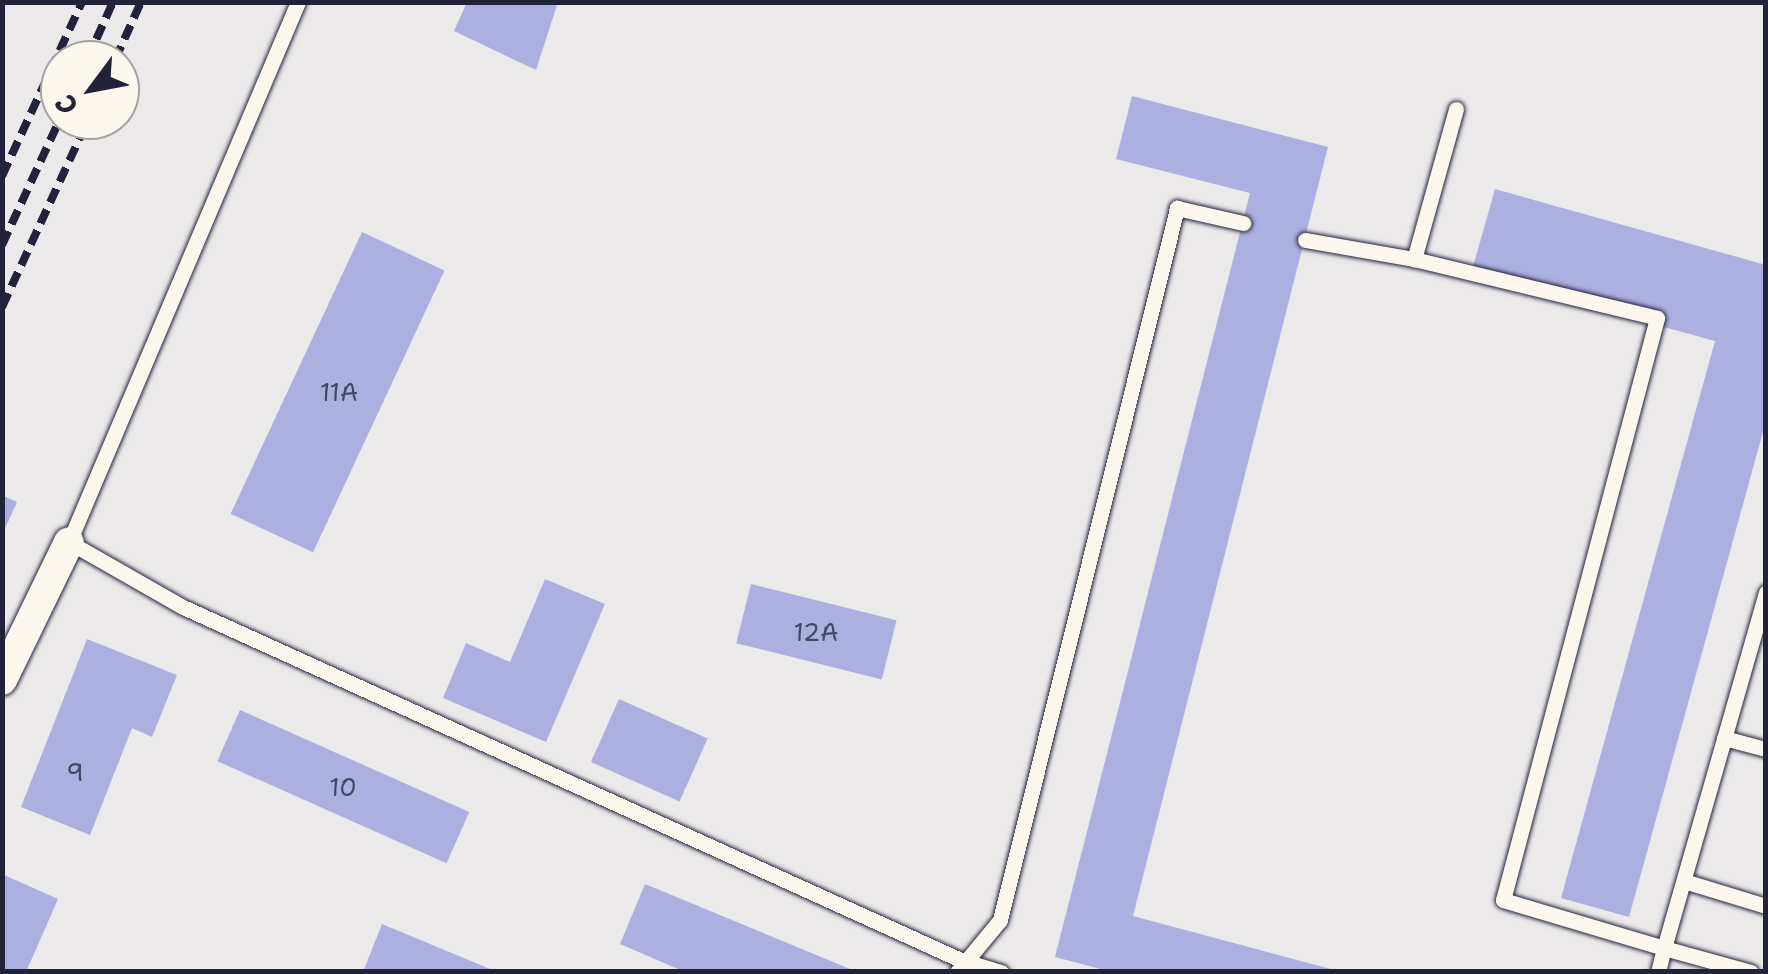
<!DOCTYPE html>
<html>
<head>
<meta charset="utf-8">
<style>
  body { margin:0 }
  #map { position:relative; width:1768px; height:974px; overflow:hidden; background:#ebe9ea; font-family:"Shantell Sans",sans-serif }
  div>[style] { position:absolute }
  .building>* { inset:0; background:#acb0e1; transform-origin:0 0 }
  .roads { filter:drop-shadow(0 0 2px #22223b) drop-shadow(0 0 2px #22223b) }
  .lane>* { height:15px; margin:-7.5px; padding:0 7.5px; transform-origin:7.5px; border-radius:7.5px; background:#fbf7ec }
  .street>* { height:30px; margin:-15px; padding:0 15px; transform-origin:15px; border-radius:15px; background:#fbf7ec }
  .rail>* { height:8px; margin-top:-4px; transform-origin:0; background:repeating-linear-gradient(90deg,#22223b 0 15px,transparent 0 23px) }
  span { translate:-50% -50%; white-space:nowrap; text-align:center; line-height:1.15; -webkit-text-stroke:8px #fbf7ec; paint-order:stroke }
  .number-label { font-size:25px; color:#444664 }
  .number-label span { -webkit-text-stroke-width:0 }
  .frame { position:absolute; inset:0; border:5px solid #22223b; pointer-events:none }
  .north { position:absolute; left:40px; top:40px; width:100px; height:100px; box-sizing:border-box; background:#fbf7ec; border:2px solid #a4a2a5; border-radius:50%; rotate:238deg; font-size:28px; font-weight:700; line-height:40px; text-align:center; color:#22223b }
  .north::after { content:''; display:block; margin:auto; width:35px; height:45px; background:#22223b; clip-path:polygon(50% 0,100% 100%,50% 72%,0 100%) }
</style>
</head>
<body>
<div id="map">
  <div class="building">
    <div style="clip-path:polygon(467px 2px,558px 2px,536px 70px,454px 31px)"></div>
    <div style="clip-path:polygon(1132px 96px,1328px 147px,1133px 916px,1342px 972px,1112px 972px,1055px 957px,1250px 193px,1116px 159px)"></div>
    <div style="clip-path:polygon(1495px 189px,1766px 265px,1766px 421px,1629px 917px,1561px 898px,1715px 341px,1471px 274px)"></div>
    <div style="left:362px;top:232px;width:91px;height:311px;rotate:25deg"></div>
    <div style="clip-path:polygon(2px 495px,17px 502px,2px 535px)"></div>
    <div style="clip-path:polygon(545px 579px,605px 604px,546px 742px,443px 698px,466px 643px,510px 662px)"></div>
    <div style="left:751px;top:584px;width:150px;height:61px;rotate:14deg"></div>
    <div style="clip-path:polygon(87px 639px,177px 675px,152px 737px,132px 728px,90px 835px,21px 807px)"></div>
    <div style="left:619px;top:699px;width:97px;height:69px;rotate:24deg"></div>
    <div style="left:240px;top:710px;width:251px;height:56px;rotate:24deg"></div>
    <div style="clip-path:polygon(2px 874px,58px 899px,26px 972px,2px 972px)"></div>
    <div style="clip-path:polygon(645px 884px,855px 971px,855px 972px,685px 972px,620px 944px)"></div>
    <div style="clip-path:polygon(382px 924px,495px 971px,495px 972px,363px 972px)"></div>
  </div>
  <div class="roads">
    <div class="lane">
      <div style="left:298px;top:2px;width:587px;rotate:112.98deg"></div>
      <div style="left:69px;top:542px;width:131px;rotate:29.7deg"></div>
      <div style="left:183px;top:607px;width:854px;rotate:24.41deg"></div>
      <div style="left:961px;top:960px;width:42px;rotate:16.7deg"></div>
      <div style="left:1456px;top:109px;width:156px;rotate:105.6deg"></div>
      <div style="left:1414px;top:259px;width:250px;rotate:13.6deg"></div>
      <div style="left:1657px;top:318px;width:602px;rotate:104.82deg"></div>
      <div style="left:1503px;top:900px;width:168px;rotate:16.6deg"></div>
      <div style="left:1664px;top:948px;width:370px;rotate:-74deg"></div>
      <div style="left:1305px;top:240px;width:111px;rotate:9.9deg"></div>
      <div style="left:1724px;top:738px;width:43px;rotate:14.7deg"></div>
      <div style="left:1684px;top:881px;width:86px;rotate:17deg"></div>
      <div style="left:957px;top:972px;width:67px;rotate:-50.4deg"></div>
      <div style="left:1000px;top:920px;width:734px;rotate:-76.04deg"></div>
      <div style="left:1177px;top:208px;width:68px;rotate:12.8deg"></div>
      <div style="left:1658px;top:972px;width:25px;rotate:-76deg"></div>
      <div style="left:1664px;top:948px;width:90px;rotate:15.4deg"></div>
    </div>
    <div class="street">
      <div style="left:2px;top:680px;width:153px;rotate:-64.1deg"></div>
    </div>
  </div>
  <div class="rail">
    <div style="left:87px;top:60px;width:64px;rotate:-65.9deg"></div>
    <div style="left:115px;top:60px;width:64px;rotate:-65.9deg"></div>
    <div style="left:2px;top:176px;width:192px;rotate:-65.3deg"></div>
    <div style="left:2px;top:245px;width:139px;rotate:-65.3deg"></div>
    <div style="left:2px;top:307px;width:206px;rotate:-65.3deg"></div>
  </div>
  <div class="number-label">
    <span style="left:339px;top:392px">11А</span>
    <span style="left:816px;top:632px">12А</span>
    <span style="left:75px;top:772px">9</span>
    <span style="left:343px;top:787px">10</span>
  </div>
  <div class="frame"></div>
  <div class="north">С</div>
</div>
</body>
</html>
